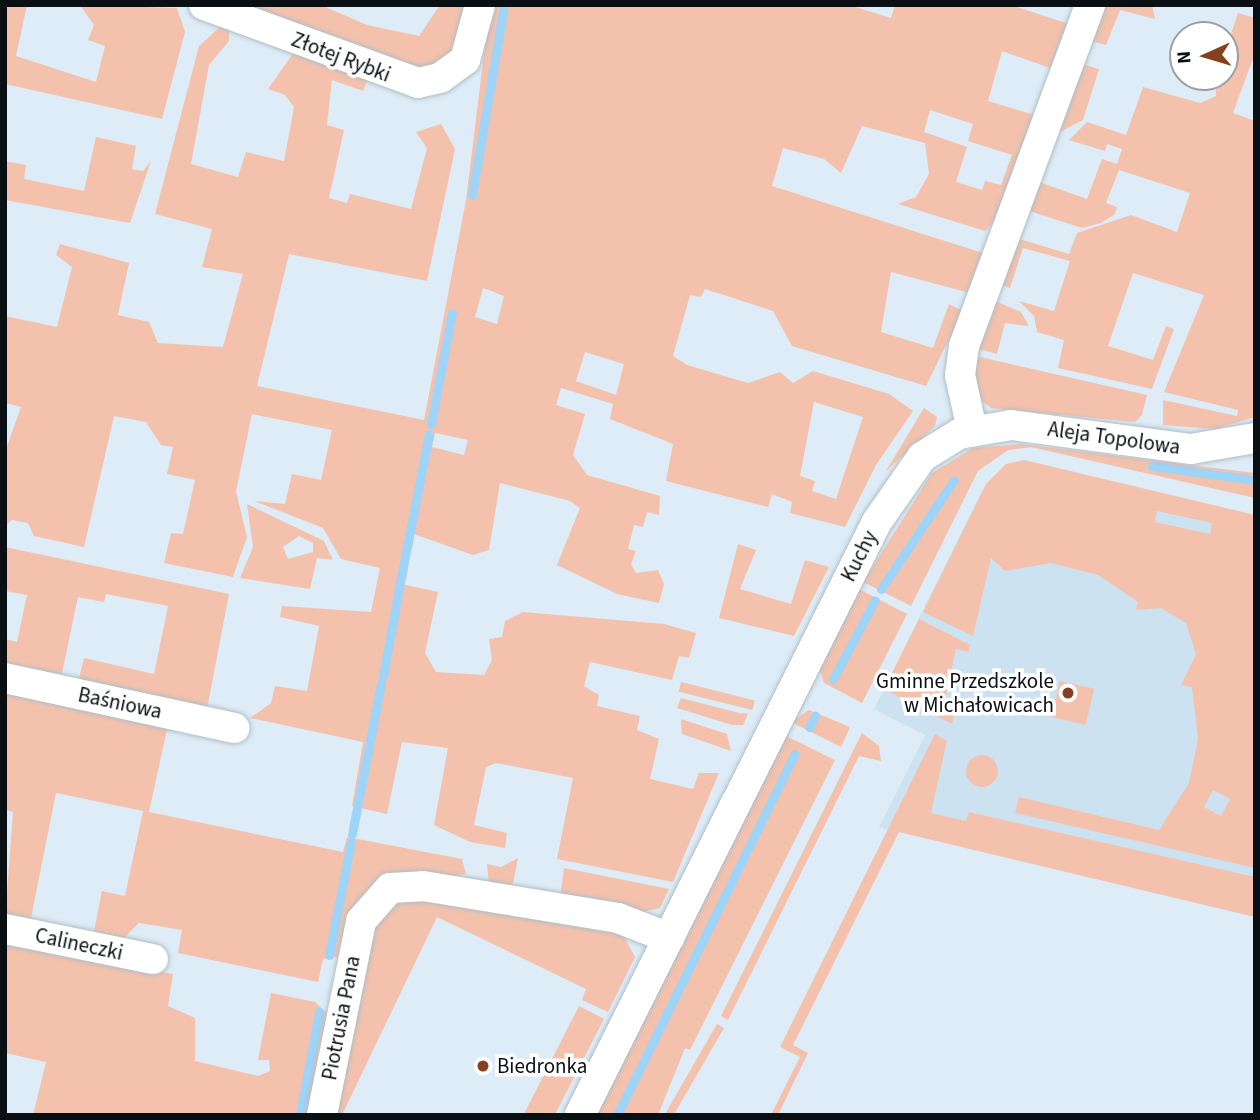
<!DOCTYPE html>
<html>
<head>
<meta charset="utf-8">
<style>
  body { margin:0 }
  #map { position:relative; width:1260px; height:1120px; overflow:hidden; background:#ddecf6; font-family:"Source Sans 3",sans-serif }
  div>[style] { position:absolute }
  .built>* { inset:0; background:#cce2f1 }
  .green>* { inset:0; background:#f4c2ac; transform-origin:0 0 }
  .round { border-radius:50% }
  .stream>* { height:9px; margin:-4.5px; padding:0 4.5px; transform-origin:4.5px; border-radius:4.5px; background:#9dd4f7 }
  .roads { filter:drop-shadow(0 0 2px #afbec7) drop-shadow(0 0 2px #afbec7) }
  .minor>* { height:30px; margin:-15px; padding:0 15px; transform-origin:15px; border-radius:15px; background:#fff }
  .dots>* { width:19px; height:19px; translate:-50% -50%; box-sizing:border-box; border:4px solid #fff; border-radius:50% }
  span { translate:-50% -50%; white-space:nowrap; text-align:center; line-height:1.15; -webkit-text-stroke:7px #fff; paint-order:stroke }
  .street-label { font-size:21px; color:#0a0f13 }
  .poi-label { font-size:21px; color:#0a0f13 }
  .right { translate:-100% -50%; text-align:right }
  .left { translate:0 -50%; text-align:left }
  .frame { position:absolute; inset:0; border:7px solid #0a0f13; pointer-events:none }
  .north { position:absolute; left:1169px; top:21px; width:70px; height:70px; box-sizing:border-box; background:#fff; border:2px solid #9d9fa1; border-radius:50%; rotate:266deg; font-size:19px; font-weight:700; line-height:28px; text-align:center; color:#0a0f13 }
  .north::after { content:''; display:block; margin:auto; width:24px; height:32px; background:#87401d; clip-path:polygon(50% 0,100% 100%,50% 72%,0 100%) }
</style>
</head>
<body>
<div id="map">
  <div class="built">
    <div style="clip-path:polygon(1026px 462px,1255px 515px,1255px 917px,879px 827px,925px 735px,874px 709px,982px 491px)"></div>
  </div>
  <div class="green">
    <div style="clip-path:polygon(5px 5px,27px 5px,16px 56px,96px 82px,105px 46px,88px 40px,94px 25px,80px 5px,177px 8px,185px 32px,162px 119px,5px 84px)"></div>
    <div style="clip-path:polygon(236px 5px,321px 5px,367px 25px,419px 36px,440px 5px,469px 5px,462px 40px,446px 60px,420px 69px)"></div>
    <div style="clip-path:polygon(evenodd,490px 5px,849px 5px,891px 18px,895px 5px,1011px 5px,1069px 24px,1080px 5px,1004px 211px,985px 231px,898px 204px,916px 197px,929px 174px,925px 143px,862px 126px,841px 173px,824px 159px,783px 148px,772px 186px,986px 254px,970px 293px,891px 272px,881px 332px,933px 348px,949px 304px,963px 311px,926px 386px,792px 346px,773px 311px,705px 289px,701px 297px,690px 295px,673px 356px,687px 365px,748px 383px,780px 372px,793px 383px,813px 371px,889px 394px,913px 411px,876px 465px,845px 527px,790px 513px,792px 502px,772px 494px,768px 507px,666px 481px,673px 444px,610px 419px,613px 404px,561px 388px,556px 405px,585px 414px,573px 455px,587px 475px,660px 496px,659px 515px,647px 512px,643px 527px,634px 525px,628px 549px,636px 551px,631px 564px,636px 573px,658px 570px,664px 584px,659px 603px,617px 594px,557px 565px,580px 508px,570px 501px,500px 483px,489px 550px,473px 555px,411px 533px,402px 584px,438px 592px,425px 653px,436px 672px,484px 675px,492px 660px,489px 639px,502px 637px,505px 621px,523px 612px,664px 624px,696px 633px,689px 658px,679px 656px,672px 680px,590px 662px,584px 686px,599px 695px,597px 706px,640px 716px,637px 730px,659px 739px,650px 779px,693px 789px,699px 773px,719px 773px,673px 882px,557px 859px,573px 778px,496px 763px,486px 767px,474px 825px,507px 833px,505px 848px,470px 842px,434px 825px,448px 748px,402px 742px,387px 814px,352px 806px,363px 742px,250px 718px,271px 703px,275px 686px,307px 691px,319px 626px,280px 617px,282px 606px,371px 612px,380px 568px,341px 559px,323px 528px,254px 501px,285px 504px,292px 474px,321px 480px,332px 430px,252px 414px,236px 491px,247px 537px,233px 577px,164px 563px,171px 533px,183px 534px,195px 480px,167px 474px,173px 447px,161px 445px,146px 422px,114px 416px,84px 547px,34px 536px,28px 523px,12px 520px,5px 526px,5px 452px,21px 407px,5px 403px,5px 316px,57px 327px,72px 267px,56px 255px,60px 244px,129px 263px,118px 315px,149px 322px,158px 343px,223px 347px,243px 274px,202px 267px,212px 229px,155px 214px,199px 46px,222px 25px,229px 27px,229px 41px,209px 65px,191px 164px,238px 177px,246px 152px,284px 161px,294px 107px,285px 95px,268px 89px,294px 52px,368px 79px,363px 91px,332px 80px,327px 125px,344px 130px,329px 198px,347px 203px,350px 194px,411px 209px,427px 148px,416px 132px,441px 124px,455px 149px,427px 281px,289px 254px,257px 386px,424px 420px,466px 200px,490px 5px,1002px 51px,1056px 70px,1038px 116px,988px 101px,1002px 51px,490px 5px,930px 110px,973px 124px,968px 141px,1012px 155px,1001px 185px,985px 181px,982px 190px,956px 182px,967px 147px,924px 132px,930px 110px,490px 5px,483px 288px,504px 296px,497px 324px,475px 317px,483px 288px,490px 5px,585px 352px,624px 364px,616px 395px,576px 381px,585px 352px,490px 5px,814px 402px,863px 417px,836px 499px,812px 491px,815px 481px,800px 476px,814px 402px,490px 5px,435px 433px,468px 440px,464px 455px,432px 447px,435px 433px)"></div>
    <div style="clip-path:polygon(1099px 5px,1152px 5px,1155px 19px,1120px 10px,1106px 45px,1088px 40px)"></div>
    <div style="clip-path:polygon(1238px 13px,1255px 18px,1255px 53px,1233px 113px,1255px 121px,1255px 417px,1215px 429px,1163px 425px,1163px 400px,1237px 416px,1238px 410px,1164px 392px,1204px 295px,1133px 273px,1108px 346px,1153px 360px,1166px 326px,1174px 329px,1152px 389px,1058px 368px,1064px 340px,1037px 332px,1034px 316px,1019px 301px,1054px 311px,1070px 261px,1023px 248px,1010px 288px,999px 284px,1016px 238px,1069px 254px,1077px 233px,1131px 215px,1177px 232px,1190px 193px,1119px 170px,1106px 203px,1117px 207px,1115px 214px,1101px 223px,1082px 228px,1023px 209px,1039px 182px,1087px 199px,1102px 159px,1117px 164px,1122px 149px,1107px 144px,1105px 151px,1069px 140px,1087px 122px,1126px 135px,1143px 87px,1200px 103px,1216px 96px,1215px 77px,1225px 77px,1225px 52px)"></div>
    <div style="clip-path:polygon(1082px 64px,1099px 69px,1083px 120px,1058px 133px)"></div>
    <div style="clip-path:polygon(96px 137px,136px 146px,132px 169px,143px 171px,151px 161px,130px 223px,5px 200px,5px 161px,26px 165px,24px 179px,84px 191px)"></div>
    <div style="clip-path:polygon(993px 300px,1021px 312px,1029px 326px,1005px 323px,997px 354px,975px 348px)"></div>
    <div style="clip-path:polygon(971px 355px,1147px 395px,1142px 415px,1135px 422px,991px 408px,977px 397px)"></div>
    <div style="clip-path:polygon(924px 408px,937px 417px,935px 426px,886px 471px)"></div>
    <div style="clip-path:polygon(1021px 444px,1255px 473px,1255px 498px,1031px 447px,1008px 450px,978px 471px,911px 606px,863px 582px,932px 473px,973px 448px)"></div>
    <div style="clip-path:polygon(evenodd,1024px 460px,1255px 515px,1255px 868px,1015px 813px,1019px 797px,1159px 830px,1189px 783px,1198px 739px,1192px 687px,1181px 685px,1196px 654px,1186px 623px,1161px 608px,1136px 610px,1138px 602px,1098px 575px,1051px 563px,1005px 571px,991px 558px,973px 636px,923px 612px,986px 484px,1006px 464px,1024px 460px,1157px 511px,1212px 523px,1210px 534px,1155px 522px,1157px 511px,1024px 460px,1213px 790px,1230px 799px,1221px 816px,1204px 807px,1213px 790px)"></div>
    <div style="clip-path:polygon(evenodd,247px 504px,324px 541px,333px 560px,317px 558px,310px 589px,240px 578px,253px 547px,247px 504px,299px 536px,313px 543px,313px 552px,288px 559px,283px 547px,299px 536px)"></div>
    <div style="clip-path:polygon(738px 544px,756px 550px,740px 589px,791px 604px,805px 560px,829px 567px,794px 636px,719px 618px)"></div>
    <div style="clip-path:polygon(5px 547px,229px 594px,207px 709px,78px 682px,84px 658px,154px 674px,168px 606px,106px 594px,104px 602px,78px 597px,61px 678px,5px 666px,5px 639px,17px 642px,27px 595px,5px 591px)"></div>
    <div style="clip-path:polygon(859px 589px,907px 614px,862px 703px,824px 683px,819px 668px)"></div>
    <div style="clip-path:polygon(919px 619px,970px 645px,969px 652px,956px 649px,945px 700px,957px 703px,952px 724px,884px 689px)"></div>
    <div style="left:1060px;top:681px;width:35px;height:37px;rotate:13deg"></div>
    <div style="left:681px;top:682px;width:76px;height:10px;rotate:14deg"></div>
    <div style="clip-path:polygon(5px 690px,168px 725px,149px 812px,343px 852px,347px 837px,462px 859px,466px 874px,372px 887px,359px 902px,340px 956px,323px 959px,318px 982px,178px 953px,182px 930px,139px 923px,121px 941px,93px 936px,102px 891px,125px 896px,143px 811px,56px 793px,30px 923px,5px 918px,13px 812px,5px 810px)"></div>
    <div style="clip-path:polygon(681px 698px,739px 713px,748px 714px,743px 725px,732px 725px,677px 708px)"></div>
    <div style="clip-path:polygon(809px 710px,850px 727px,841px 747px,791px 722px)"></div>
    <div style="clip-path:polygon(681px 719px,727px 734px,731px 751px,682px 734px)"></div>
    <div style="clip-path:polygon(862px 733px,879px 746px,881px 761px,859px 756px,728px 1020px,721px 1016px)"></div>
    <div style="clip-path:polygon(935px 734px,947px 741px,931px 813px,966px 821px,969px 812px,1255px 877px,1255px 917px,899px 832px,793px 1045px,808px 1053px,778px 1115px,771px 1115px,800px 1057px,780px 1047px)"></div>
    <div style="clip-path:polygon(784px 735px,835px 760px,690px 1050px,685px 1048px,658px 1115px,595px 1115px)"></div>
    <div class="round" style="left:966px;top:755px;width:32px;height:32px"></div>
    <div style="clip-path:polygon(518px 858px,513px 884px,489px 885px,487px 864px,501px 867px)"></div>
    <div style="clip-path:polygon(564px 868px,669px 889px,660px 908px,642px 912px,560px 898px)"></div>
    <div style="clip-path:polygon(407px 897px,622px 933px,635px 957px,608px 1012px,582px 1000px,586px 989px,437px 917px,342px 1115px,333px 1115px,370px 929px,382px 908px)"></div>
    <div style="clip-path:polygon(5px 941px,173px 974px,168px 1006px,195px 1018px,195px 1061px,258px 1076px,270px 1071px,269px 1060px,258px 1060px,271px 993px,315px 1002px,328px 1014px,311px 1115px,33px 1115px,46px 1062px,5px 1053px)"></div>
    <div style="left:579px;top:1006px;width:28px;height:122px;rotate:27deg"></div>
    <div style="left:717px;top:1024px;width:8px;height:102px;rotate:30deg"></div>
  </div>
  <div class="stream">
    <div style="left:472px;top:195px;width:193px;rotate:-80.4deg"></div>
    <div style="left:431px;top:424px;width:113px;rotate:-79.3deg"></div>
    <div style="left:1152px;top:466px;width:104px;rotate:7.7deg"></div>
    <div style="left:405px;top:557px;width:125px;rotate:-79deg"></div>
    <div style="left:881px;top:589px;width:131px;rotate:-56.2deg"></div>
    <div style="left:383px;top:676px;width:116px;rotate:-79.6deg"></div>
    <div style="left:833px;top:679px;width:89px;rotate:-62deg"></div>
    <div style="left:809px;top:727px;width:13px;rotate:-61deg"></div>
    <div style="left:352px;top:834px;width:154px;rotate:-79.1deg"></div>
    <div style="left:329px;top:955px;width:115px;rotate:-79deg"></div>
    <div style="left:300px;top:1115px;width:105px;rotate:-79.5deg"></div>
    <div style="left:617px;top:1115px;width:402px;rotate:-63.8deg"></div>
  </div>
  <div class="roads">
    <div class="minor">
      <div style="left:204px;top:5px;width:228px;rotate:20deg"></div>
      <div style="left:418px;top:83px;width:23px;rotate:-13deg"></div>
      <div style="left:440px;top:78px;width:31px;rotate:-36deg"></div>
      <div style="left:465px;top:60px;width:57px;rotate:-74.7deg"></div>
      <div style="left:972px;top:430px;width:56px;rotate:-102.3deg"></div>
      <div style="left:960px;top:375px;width:29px;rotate:-82deg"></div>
      <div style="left:964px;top:346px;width:364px;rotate:-69.7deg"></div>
      <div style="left:5px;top:678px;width:235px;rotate:12.3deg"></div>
      <div style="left:5px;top:929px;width:151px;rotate:11.5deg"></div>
      <div style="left:322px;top:1115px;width:198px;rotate:-78.6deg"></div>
      <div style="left:361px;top:921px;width:44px;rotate:-48.7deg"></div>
      <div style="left:390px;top:888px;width:33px;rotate:-3deg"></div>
      <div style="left:423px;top:886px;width:198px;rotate:9.3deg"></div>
      <div style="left:618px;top:918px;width:55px;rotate:21.4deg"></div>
      <div style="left:580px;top:1115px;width:662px;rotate:-63.43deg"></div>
      <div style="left:876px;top:523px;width:80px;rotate:-55.1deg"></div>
      <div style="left:922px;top:457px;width:44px;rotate:-31.9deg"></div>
      <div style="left:959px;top:434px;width:53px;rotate:-9.8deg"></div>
      <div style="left:1011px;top:425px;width:182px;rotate:7.6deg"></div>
      <div style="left:1191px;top:449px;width:65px;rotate:-9.8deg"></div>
    </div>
  </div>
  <div class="dots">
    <div style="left:1068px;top:693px;background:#87401d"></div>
    <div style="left:483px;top:1066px;background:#87401d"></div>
  </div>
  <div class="street-label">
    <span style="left:341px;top:57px;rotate:21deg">Złotej Rybki</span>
    <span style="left:1114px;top:438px;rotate:8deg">Aleja Topolowa</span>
    <span style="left:859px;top:556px;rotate:-63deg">Kuchy</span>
    <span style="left:120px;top:703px;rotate:12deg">Baśniowa</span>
    <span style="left:79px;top:944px;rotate:12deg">Calineczki</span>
    <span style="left:341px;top:1018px;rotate:-79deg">Piotrusia Pana</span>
  </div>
  <div class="poi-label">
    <span class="right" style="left:1054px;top:693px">Gminne Przedszkole<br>w Michałowicach</span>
    <span class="left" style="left:497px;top:1066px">Biedronka</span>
  </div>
  <div class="frame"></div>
  <div class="north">N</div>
</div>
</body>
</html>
